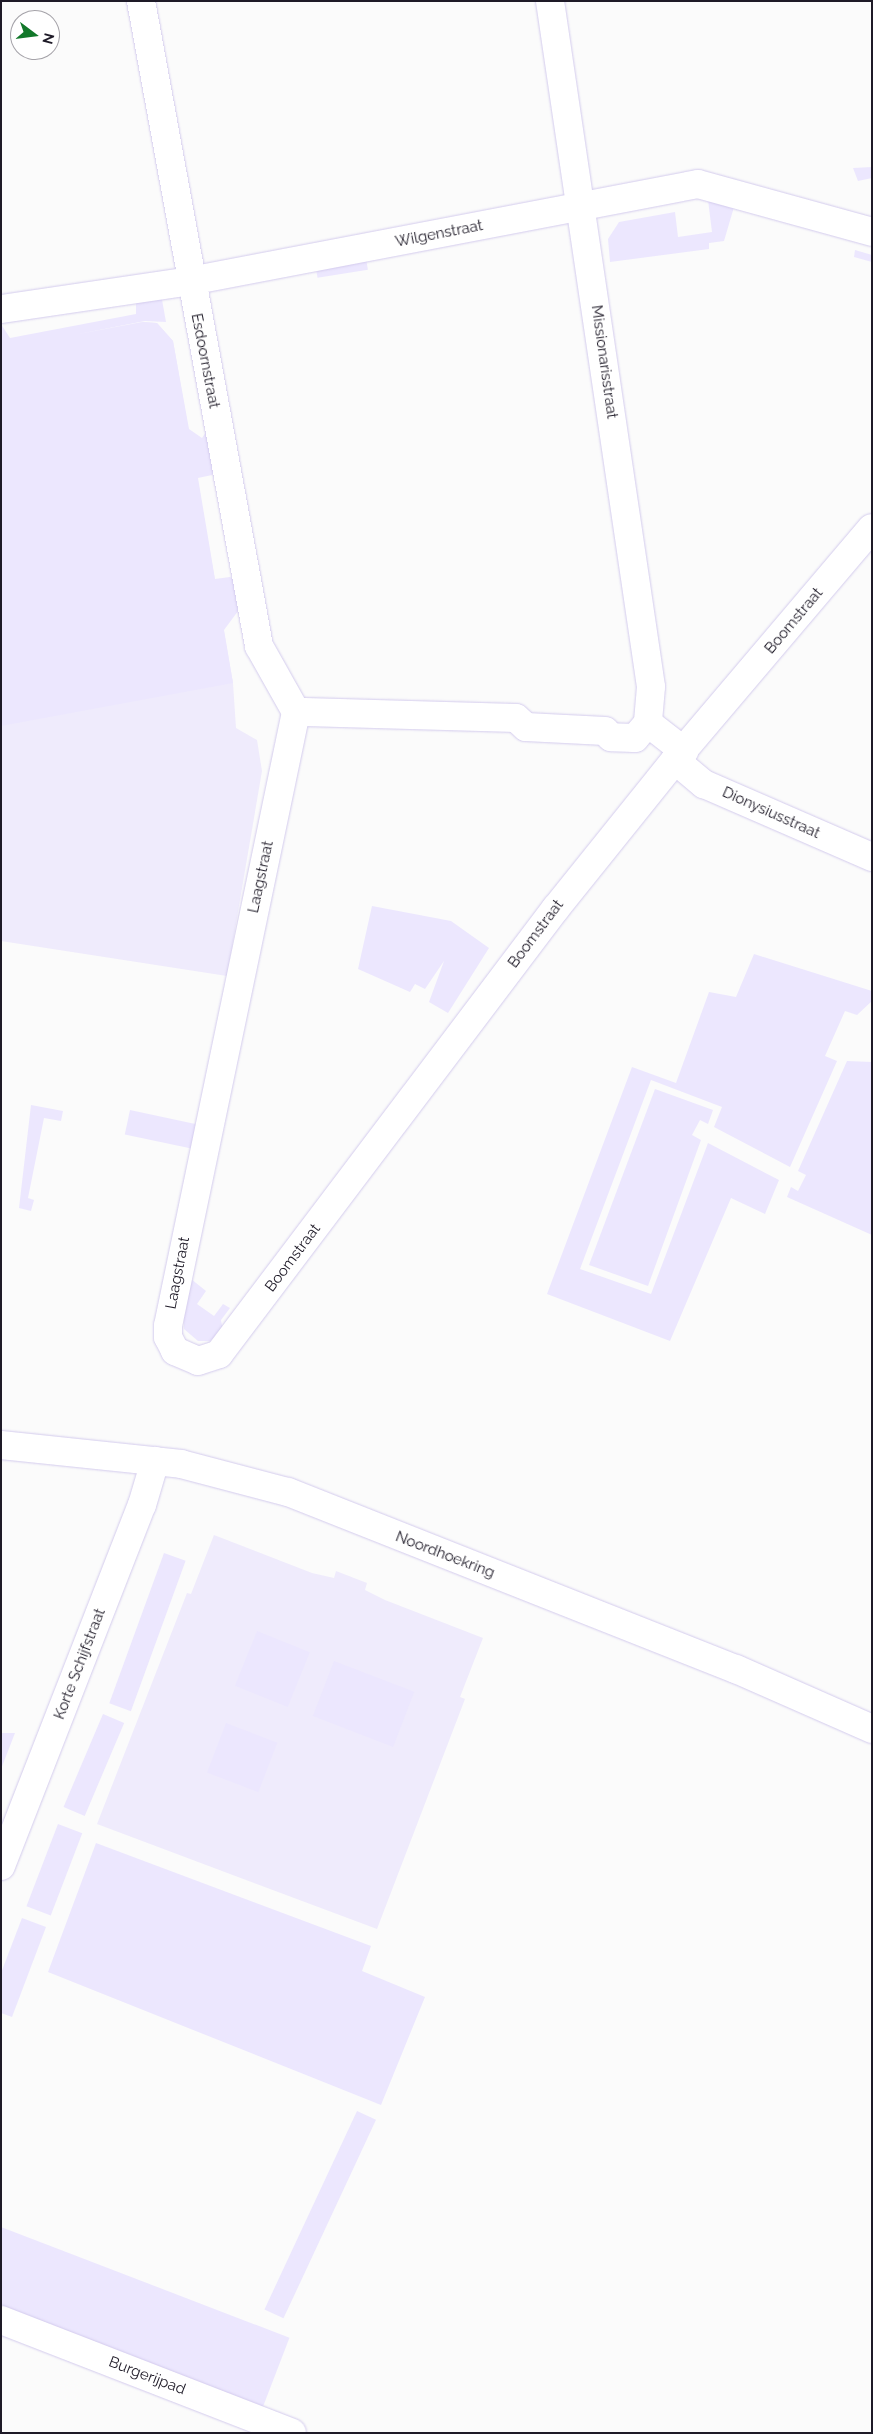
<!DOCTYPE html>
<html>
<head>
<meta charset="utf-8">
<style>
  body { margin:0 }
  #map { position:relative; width:873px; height:2434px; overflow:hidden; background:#fbfbfb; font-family:Raleway,sans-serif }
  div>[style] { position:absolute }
  .built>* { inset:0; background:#efebfc }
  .green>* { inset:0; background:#ece7fe; transform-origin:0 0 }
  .roads { filter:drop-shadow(0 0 1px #d3cbed) drop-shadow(0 0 1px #d3cbed) }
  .minor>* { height:28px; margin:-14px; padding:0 14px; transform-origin:14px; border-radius:14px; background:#fff }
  span { translate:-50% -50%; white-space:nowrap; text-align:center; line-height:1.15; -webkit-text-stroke:5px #fff; paint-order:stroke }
  .street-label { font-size:15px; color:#1e1a27 }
  .frame { position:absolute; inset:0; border:2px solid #1e1a27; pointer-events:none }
  .north { position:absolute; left:10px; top:10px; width:50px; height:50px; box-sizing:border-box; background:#fff; border:1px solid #a5a3a9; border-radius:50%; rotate:105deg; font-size:14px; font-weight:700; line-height:20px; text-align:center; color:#1e1a27 }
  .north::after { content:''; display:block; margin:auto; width:18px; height:22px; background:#12782a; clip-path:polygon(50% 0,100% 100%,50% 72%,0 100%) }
</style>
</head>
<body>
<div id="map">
  <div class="built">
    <div style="clip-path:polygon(143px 322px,157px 323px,173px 341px,233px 683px,236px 728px,257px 740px,262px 771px,227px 976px,1px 941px,1px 349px)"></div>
    <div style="clip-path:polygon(214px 1535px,312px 1573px,334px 1578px,336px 1571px,367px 1583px,365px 1590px,385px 1600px,483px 1638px,460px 1697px,465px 1699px,377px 1929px,97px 1824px,187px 1593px,191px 1594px)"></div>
  </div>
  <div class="green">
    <div style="clip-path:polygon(872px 167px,872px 178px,858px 181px,853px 168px)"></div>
    <div style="clip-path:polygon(708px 200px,734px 207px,724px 241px,709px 243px,709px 249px,610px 262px,608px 239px,619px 222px,675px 212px,678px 237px,712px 232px)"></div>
    <div style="clip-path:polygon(855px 250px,872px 255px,872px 262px,854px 257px)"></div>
    <div style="left:366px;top:258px;width:12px;height:51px;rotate:81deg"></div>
    <div style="clip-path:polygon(161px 294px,166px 322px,145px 321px,74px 335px,143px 322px,157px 323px,173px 341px,189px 429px,202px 438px,217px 416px,224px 459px,212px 475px,198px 478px,215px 579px,230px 577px,240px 584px,244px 603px,224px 630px,233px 683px,1px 726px,1px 324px,10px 338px,136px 314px,136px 302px)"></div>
    <div style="clip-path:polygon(372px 906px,451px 921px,489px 948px,448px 1013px,429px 1002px,444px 961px,425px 989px,415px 984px,410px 992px,358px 969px)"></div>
    <div style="clip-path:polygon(754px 954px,872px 991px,872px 1001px,857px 1015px,845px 1011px,825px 1056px,837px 1061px,790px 1167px,714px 1127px,722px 1107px,651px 1080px,580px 1269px,651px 1294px,708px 1143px,779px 1180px,765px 1214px,731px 1198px,670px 1341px,547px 1294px,632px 1067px,676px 1083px,709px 992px,736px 997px)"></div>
    <div style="clip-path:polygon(847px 1061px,872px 1062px,872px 1235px,787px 1197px,791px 1187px,798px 1191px,806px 1175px,798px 1171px)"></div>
    <div style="clip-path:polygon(655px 1089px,713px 1110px,708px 1124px,700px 1120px,692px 1135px,701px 1140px,648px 1286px,589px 1265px)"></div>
    <div style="clip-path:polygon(31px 1105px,63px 1111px,61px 1121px,44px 1118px,28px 1198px,34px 1200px,31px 1211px,19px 1208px)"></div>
    <div style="left:130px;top:1110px;width:68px;height:25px;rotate:12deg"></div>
    <div style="clip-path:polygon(191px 1279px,206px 1291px,197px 1304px,214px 1316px,223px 1304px,230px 1308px,221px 1320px,223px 1331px,210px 1341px,198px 1341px,184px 1329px,184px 1297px)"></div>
    <div style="left:164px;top:1553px;width:23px;height:160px;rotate:20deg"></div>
    <div style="left:257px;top:1631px;width:57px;height:59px;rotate:22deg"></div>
    <div style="left:334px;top:1661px;width:86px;height:59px;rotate:21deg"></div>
    <div style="left:103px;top:1714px;width:23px;height:101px;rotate:23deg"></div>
    <div style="left:226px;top:1723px;width:55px;height:53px;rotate:21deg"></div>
    <div style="clip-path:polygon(1px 1733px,15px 1733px,1px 1769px)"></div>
    <div style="left:58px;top:1824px;width:26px;height:88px;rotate:21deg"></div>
    <div style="clip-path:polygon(96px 1843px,371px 1946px,362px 1971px,425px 1997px,381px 2105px,48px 1972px)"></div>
    <div style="clip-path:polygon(22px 1918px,46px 1927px,12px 2017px,1px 2013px,1px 1973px)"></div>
    <div style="left:357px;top:2111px;width:21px;height:219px;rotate:25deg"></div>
    <div style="left:1px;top:2227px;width:309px;height:82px;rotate:21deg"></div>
  </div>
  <div class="roads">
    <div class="minor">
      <div style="left:141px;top:1px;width:656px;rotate:79.63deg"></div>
      <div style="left:259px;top:646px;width:76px;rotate:60.7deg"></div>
      <div style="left:550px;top:1px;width:693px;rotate:81.62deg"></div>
      <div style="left:651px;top:687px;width:36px;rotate:95deg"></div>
      <div style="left:1px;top:309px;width:191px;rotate:-8.4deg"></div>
      <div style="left:190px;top:281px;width:517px;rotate:-10.81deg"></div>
      <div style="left:698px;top:184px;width:180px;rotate:15.4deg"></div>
      <div style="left:648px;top:723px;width:20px;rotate:131deg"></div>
      <div style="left:635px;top:738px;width:24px;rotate:-178deg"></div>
      <div style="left:611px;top:737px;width:8px;rotate:-135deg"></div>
      <div style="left:605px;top:731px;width:79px;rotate:-177.1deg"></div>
      <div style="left:526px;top:727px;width:13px;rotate:-138deg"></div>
      <div style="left:516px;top:718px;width:220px;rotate:-178.4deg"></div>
      <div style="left:296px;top:712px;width:627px;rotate:101.78deg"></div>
      <div style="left:168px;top:1326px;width:11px;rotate:90deg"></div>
      <div style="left:168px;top:1337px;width:16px;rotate:63deg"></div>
      <div style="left:175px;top:1351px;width:25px;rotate:23deg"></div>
      <div style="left:198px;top:1361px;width:22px;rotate:-18deg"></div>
      <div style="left:219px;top:1354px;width:559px;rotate:-52.93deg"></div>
      <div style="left:556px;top:908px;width:190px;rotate:-51.2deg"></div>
      <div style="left:675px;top:760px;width:304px;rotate:-49.7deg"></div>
      <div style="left:648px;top:723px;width:46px;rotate:37.9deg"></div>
      <div style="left:675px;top:760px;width:38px;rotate:40deg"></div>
      <div style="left:704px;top:784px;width:183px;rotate:23.5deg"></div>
      <div style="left:1px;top:1445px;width:181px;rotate:6deg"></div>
      <div style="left:181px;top:1464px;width:111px;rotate:14.7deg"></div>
      <div style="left:288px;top:1492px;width:482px;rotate:21.6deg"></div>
      <div style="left:736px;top:1669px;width:149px;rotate:23.8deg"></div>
      <div style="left:1px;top:1866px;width:388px;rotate:-68.7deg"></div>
      <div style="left:142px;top:1505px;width:46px;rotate:-73.5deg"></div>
      <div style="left:1px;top:2320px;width:312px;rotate:21.2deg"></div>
    </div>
  </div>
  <div class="street-label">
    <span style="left:439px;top:234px;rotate:-11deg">Wilgenstraat</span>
    <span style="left:205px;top:361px;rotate:79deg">Esdoornstraat</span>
    <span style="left:604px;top:362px;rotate:82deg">Missionarisstraat</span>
    <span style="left:794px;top:621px;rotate:-50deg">Boomstraat</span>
    <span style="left:771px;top:813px;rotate:24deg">Dionysiusstraat</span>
    <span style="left:261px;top:877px;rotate:-78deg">Laagstraat</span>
    <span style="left:536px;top:934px;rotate:-53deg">Boomstraat</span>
    <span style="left:293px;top:1258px;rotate:-53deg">Boomstraat</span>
    <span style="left:178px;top:1273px;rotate:-79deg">Laagstraat</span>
    <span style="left:445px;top:1555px;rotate:21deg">Noordhoekring</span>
    <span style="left:80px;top:1664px;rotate:-69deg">Korte Schijfstraat</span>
    <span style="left:147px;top:2376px;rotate:21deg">Burgerijpad</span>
  </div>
  <div class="frame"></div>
  <div class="north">N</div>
</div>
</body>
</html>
